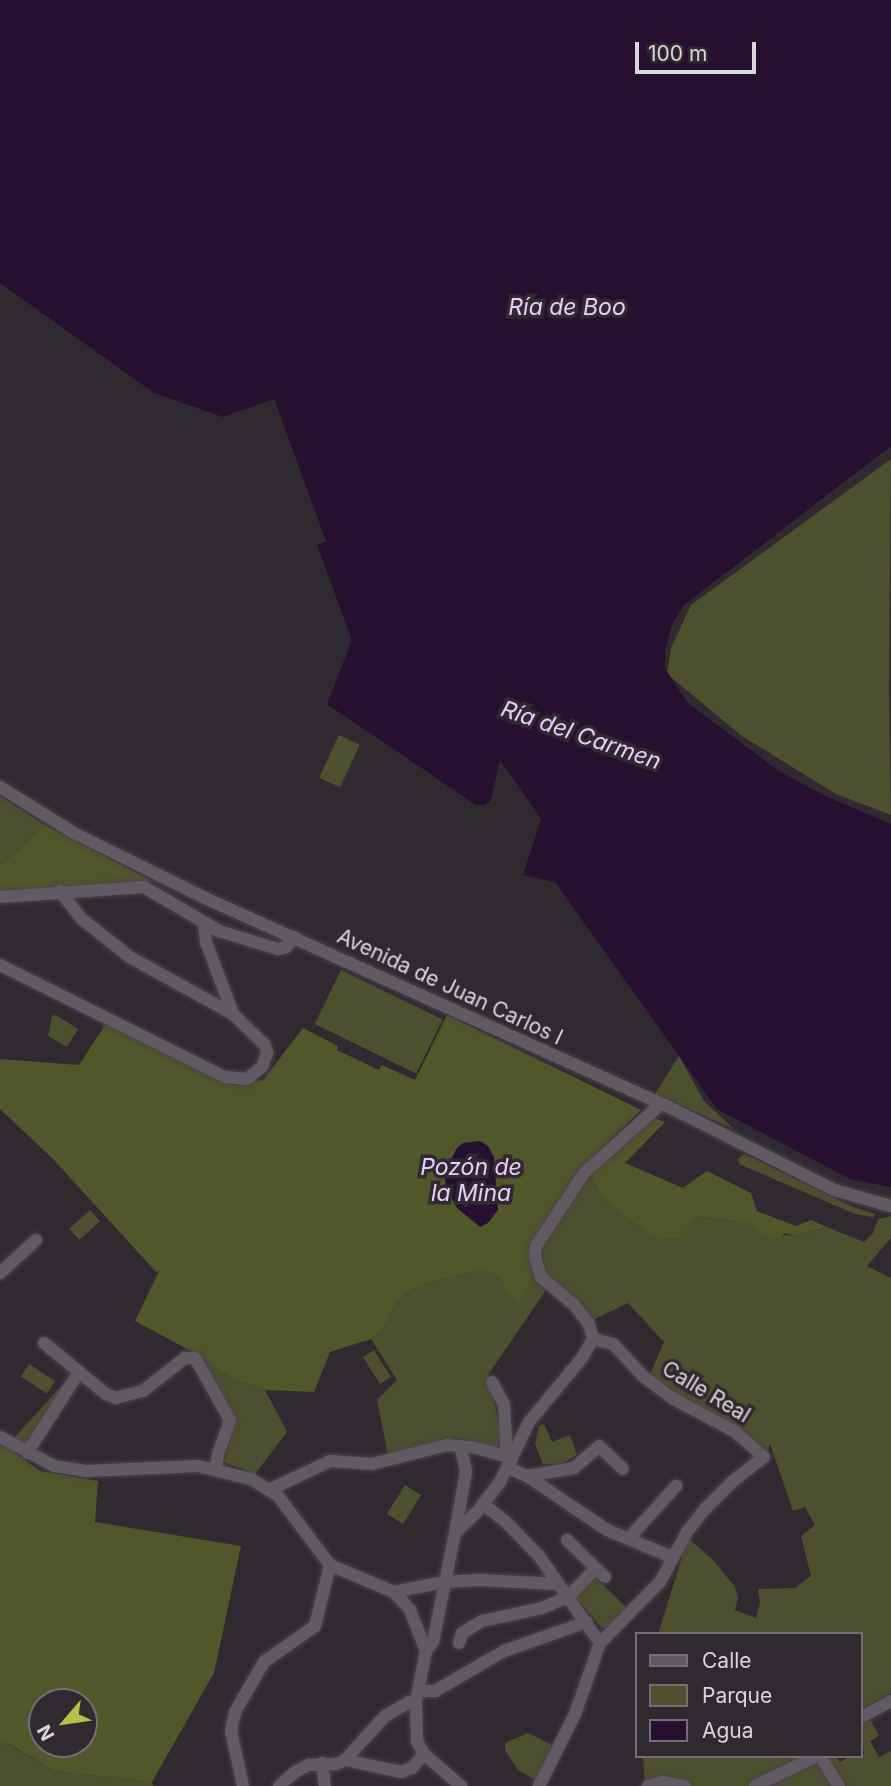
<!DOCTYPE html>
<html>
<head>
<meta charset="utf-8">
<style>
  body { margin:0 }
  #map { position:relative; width:891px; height:1786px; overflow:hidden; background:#2e2a30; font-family:Inter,sans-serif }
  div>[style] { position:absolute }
  .green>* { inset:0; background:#4c502e; transform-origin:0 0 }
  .forest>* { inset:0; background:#51562b }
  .water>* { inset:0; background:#25102f }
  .roads { filter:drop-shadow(0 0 2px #49454a) drop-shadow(0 0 2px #49454a) }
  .minor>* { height:12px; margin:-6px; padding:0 6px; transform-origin:6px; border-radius:6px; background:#605b62 }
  span { translate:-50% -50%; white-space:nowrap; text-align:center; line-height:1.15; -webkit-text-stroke:7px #2e2a30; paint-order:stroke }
  .street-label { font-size:21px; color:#d9d6da }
  .water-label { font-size:23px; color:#edccfd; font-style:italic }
  .legend { position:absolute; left:635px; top:1632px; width:228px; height:126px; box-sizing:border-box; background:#2e2a30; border:2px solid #726f74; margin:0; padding:9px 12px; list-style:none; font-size:21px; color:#d9d6da }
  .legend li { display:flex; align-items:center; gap:14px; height:35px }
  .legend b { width:35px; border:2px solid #726f74 }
  .north { position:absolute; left:28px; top:1688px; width:70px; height:70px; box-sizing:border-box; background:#2e2a30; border:2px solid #726f74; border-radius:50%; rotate:241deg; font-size:19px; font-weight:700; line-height:28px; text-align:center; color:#d9d6da }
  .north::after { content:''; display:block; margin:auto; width:24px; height:32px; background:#b6c148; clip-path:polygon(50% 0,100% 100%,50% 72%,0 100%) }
  .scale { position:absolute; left:635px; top:42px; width:121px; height:32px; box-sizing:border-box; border:4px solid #d9d6da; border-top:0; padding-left:9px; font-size:21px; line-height:24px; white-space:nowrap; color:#d9d6da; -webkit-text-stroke:5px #2e2a30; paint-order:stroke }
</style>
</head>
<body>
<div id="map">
  <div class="green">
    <div style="clip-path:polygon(891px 459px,889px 691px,891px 815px,836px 794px,742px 736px,667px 674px,671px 648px,691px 605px)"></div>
    <div style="left:339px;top:735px;width:23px;height:47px;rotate:25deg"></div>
    <div style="clip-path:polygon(0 796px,45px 825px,0 866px)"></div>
    <div style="left:341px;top:970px;width:113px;height:60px;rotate:26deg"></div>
    <div style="clip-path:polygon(56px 1015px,78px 1029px,67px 1047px,48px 1036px,52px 1016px)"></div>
    <div style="clip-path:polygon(679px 1056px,704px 1101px,734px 1129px,655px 1094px)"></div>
    <div style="clip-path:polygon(744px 1154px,851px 1206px,875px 1214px,873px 1217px,855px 1214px,739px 1164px,738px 1159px)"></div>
    <div style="clip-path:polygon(590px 1176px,604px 1200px,651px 1236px,677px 1240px,697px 1217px,749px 1222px,761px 1234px,796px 1236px,827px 1227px,864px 1242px,873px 1233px,878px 1219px,891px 1216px,891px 1238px,867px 1266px,891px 1278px,891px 1693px,861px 1709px,861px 1634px,658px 1634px,688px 1538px,714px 1561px,735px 1587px,738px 1598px,735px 1610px,756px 1618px,760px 1603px,758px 1589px,795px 1588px,811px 1576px,801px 1536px,815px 1525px,805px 1507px,793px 1511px,770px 1444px,767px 1453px,679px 1399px,650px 1374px,664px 1342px,628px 1303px,591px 1321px,568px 1292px,543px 1271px,543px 1242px)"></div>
    <div style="left:90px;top:1210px;width:15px;height:28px;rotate:48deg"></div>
    <div style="clip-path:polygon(483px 1268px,497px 1276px,518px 1306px,534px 1274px,548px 1287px,488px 1375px,505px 1450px,457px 1438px,388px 1455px,377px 1400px,397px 1380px,371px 1339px,384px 1328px,398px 1300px,416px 1287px)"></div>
    <div style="left:374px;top:1350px;width:32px;height:13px;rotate:58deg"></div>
    <div style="clip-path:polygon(200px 1356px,231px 1378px,265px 1390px,287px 1432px,255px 1474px,224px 1462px,234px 1423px)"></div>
    <div style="left:29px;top:1364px;width:31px;height:15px;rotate:33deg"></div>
    <div style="clip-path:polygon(73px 1373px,27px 1446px,14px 1438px)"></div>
    <div style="clip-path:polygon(544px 1424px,552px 1442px,570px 1435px,577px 1455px,561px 1464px,543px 1464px,535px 1444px,539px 1426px)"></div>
    <div style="left:405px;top:1485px;width:19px;height:34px;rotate:32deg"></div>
    <div style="clip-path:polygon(594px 1576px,626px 1607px,607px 1627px,602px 1628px,575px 1597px)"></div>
    <div style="clip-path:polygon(869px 1717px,879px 1736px,870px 1741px,879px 1757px,891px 1751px,891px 1786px,846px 1786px,827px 1756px,836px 1756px,840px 1762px,850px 1756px,859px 1758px,864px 1755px,861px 1722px)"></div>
    <div style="clip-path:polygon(528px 1733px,552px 1745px,535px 1780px,518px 1770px,505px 1750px,505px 1743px)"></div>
    <div style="clip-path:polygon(0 1743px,10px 1745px,54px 1771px,152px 1782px,153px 1786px,0 1786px)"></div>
    <div style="clip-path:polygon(643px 1756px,805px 1756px,820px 1765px,833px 1786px,645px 1786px)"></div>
  </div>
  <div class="forest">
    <div style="clip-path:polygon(45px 825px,152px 881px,0 894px,0 866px)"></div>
    <div style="clip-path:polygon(447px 1015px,641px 1110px,586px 1163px,540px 1230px,534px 1274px,518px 1307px,497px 1276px,483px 1268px,416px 1287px,398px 1300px,384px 1328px,371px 1339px,330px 1352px,314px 1392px,265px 1390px,231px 1378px,200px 1356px,135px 1321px,159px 1271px,156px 1272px,54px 1160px,0 1109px,0 1059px,79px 1065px,107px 1022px,233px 1085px,263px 1080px,303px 1028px,338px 1046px,337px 1050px,379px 1070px,382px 1065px,415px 1080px)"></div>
    <div style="clip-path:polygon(651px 1117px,665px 1122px,625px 1163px,683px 1188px,707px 1171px,751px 1193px,757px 1211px,796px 1226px,811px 1220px,827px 1227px,795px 1236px,785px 1233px,778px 1238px,761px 1234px,749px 1222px,698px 1217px,677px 1240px,651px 1236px,604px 1200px,590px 1176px)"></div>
    <div style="clip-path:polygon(evenodd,0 1442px,40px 1471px,98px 1481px,95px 1522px,241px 1546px,214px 1673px,152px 1782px,54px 1771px,11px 1745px,0 1743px,0 1442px,42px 1702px,84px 1702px,84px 1744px,42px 1744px,42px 1702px)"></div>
  </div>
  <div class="water">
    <div style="clip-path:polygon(0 0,891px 0,891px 446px,684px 605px,672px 624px,665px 651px,665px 669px,689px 704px,779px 771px,821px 794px,891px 824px,891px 1187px,850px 1179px,717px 1109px,555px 882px,523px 875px,541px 819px,500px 760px,491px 800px,485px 805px,476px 805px,327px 704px,352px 640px,317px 545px,326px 541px,274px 399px,223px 417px,154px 393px,0 283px)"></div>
    <div style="clip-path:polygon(480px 1141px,488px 1146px,494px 1157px,498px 1210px,488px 1223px,480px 1227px,457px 1208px,446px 1187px,444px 1173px,457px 1148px,463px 1143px)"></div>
  </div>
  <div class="roads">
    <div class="minor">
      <div style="left:0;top:787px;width:87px;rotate:31.9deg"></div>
      <div style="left:74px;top:833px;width:146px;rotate:26.4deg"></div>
      <div style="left:205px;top:898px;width:513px;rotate:24.27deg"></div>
      <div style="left:673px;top:1109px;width:180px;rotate:26.7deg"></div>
      <div style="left:834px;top:1190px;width:59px;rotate:15.7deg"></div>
      <div style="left:0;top:897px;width:144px;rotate:-4deg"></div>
      <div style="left:144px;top:887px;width:87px;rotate:30.4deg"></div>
      <div style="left:219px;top:931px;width:62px;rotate:17deg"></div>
      <div style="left:278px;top:949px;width:8px;rotate:-14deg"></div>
      <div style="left:286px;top:947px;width:13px;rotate:-48deg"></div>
      <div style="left:204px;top:923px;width:19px;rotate:84deg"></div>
      <div style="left:206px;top:942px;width:77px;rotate:69.4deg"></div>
      <div style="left:0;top:965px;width:251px;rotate:26.5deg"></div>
      <div style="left:225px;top:1077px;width:22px;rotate:5deg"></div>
      <div style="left:247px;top:1079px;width:19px;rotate:-39deg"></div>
      <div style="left:262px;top:1067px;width:15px;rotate:-70deg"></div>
      <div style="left:267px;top:1053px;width:8px;rotate:-104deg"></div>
      <div style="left:265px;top:1045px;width:45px;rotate:-135.9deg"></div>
      <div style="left:233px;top:1014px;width:116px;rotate:-151.2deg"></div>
      <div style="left:131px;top:958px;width:63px;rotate:-141.5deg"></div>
      <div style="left:82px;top:919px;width:36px;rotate:-129deg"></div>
      <div style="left:0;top:1273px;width:49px;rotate:-42.5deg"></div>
      <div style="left:593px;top:1339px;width:16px;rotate:-105deg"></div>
      <div style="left:589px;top:1324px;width:24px;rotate:-128deg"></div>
      <div style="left:574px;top:1305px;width:43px;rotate:-139.7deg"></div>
      <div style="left:541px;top:1277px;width:22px;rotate:-106deg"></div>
      <div style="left:535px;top:1256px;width:10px;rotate:-84deg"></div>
      <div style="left:536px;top:1246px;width:89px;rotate:-56.5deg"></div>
      <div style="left:585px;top:1172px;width:102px;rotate:-41.8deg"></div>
      <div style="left:44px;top:1343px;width:80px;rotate:39.4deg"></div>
      <div style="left:106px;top:1394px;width:11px;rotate:22deg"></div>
      <div style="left:116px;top:1398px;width:28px;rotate:-15deg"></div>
      <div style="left:143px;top:1391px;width:53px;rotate:-38.2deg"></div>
      <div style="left:185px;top:1358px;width:10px"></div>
      <div style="left:195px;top:1358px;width:71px;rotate:60.6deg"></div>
      <div style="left:230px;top:1420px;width:36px;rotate:109deg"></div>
      <div style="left:218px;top:1454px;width:15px;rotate:98deg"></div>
      <div style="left:492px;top:1382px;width:26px;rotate:62deg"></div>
      <div style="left:504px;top:1405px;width:52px;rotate:86.7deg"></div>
      <div style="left:0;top:1437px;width:61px;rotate:28.2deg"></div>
      <div style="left:54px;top:1466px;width:33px;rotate:9deg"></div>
      <div style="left:87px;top:1471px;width:111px;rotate:-2.6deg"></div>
      <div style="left:198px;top:1466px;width:55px;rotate:13.8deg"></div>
      <div style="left:251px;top:1479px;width:32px;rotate:32deg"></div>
      <div style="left:278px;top:1496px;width:86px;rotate:53deg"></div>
      <div style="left:330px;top:1565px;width:69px;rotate:22.9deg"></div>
      <div style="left:394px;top:1592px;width:24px;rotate:48deg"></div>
      <div style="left:410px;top:1610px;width:44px;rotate:68.7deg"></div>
      <div style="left:426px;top:1651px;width:51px;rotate:101.3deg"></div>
      <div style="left:416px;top:1701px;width:40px;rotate:88.6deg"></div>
      <div style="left:417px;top:1741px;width:15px;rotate:62deg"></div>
      <div style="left:424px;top:1754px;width:49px;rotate:40.9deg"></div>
      <div style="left:27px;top:1453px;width:96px;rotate:-57.3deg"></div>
      <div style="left:508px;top:1468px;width:21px;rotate:23deg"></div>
      <div style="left:527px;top:1476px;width:97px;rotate:34deg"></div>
      <div style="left:607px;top:1530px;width:70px;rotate:22.6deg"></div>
      <div style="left:527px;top:1476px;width:48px;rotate:-9.7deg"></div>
      <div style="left:574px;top:1468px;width:33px;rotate:-41deg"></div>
      <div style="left:599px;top:1446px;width:33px;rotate:44deg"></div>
      <div style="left:269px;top:1490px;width:68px;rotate:-25.4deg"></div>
      <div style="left:330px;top:1461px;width:42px;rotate:4.1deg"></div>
      <div style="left:372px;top:1464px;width:77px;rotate:-14.2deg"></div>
      <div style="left:447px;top:1445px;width:25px;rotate:5deg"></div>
      <div style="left:472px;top:1447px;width:42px;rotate:15deg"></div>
      <div style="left:483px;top:1504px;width:28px;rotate:38deg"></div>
      <div style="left:505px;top:1521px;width:49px;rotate:45.8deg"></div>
      <div style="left:539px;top:1556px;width:106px;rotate:55deg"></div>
      <div style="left:455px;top:1533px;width:63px;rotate:-79.9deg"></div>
      <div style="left:466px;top:1471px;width:26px;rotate:-103deg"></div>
      <div style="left:628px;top:1539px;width:72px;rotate:-47.8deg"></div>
      <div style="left:567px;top:1540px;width:53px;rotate:44.2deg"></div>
      <div style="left:394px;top:1592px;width:50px;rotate:-11.5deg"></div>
      <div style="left:443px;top:1582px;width:36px;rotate:-3deg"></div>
      <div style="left:479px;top:1580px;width:79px;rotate:2.9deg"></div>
      <div style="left:459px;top:1643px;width:10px;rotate:-73deg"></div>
      <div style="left:462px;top:1633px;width:23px;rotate:-31deg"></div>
      <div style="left:482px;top:1621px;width:61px;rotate:-12.2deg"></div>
      <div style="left:542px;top:1608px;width:28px;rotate:-23deg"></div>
      <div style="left:568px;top:1597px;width:40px;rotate:-46deg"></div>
      <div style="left:426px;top:1651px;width:11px;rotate:-52deg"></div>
      <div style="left:433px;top:1642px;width:111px;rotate:-78.6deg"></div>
      <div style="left:455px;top:1533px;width:29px;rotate:-44deg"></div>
      <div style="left:476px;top:1513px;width:39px;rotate:-52deg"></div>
      <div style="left:500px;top:1482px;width:67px;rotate:-64.2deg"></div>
      <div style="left:529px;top:1422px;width:83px;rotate:-50.4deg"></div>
      <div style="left:582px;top:1358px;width:22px;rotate:-60deg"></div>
      <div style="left:419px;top:1691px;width:16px"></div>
      <div style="left:435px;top:1691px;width:80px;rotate:-30.1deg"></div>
      <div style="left:504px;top:1651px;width:88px;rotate:-19.3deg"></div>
      <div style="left:861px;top:1717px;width:34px;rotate:-28deg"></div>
      <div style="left:820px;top:1756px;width:36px;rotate:58deg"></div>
      <div style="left:345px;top:1760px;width:57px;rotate:12.1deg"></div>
      <div style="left:401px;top:1772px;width:12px;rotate:-20deg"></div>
      <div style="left:412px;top:1768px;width:18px;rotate:-49deg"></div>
      <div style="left:322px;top:1763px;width:23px;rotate:83deg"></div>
      <div style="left:243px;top:1786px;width:56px;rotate:-102.3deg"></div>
      <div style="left:231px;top:1731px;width:19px;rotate:-78deg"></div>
      <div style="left:235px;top:1712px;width:58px;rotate:-59.9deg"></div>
      <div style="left:264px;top:1662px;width:62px;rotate:-35.2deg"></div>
      <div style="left:315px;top:1626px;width:63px;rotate:-76.2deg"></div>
      <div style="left:279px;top:1786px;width:21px;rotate:-41deg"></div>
      <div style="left:295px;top:1772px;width:16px;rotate:-27deg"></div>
      <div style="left:309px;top:1765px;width:27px;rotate:-2deg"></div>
      <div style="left:336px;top:1764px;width:10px;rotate:-24deg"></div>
      <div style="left:345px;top:1760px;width:59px;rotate:-47.7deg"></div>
      <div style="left:385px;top:1716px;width:28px;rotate:-30deg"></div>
      <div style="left:409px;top:1702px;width:7px;rotate:-8deg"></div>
      <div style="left:539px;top:1786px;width:80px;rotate:-63.4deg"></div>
      <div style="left:575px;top:1714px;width:75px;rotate:-70.6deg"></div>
      <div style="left:600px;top:1643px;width:86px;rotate:-45.5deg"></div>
      <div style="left:660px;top:1582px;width:57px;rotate:-61.6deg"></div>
      <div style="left:687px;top:1532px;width:29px;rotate:-52deg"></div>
      <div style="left:705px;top:1509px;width:40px;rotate:-45deg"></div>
      <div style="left:733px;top:1481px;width:39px;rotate:-38deg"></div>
      <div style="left:764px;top:1457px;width:40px;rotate:-139deg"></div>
      <div style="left:734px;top:1431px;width:70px;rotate:-152deg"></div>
      <div style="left:672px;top:1398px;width:35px;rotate:-143deg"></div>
      <div style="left:644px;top:1377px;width:45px;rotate:-133.2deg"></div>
      <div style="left:613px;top:1344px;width:21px;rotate:-166deg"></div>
      <div style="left:648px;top:1786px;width:15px;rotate:-16deg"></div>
      <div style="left:662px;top:1782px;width:23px;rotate:10deg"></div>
      <div style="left:755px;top:1786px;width:69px;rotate:-25.8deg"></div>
    </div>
  </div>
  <div class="street-label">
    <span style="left:450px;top:987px;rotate:25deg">Avenida de Juan Carlos I</span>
    <span style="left:706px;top:1392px;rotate:31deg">Calle Real</span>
  </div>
  <div class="water-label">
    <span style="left:567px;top:307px">Ría de Boo</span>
    <span style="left:581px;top:735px;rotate:19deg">Ría del Carmen</span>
    <span style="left:471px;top:1180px">Pozón de<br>la Mina</span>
  </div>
  <ul class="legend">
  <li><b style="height:9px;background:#605b62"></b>Calle</li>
  <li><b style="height:19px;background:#4c502e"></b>Parque</li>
  <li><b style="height:19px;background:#25102f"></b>Agua</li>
  </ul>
  <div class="north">N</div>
  <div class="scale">100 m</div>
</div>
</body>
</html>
